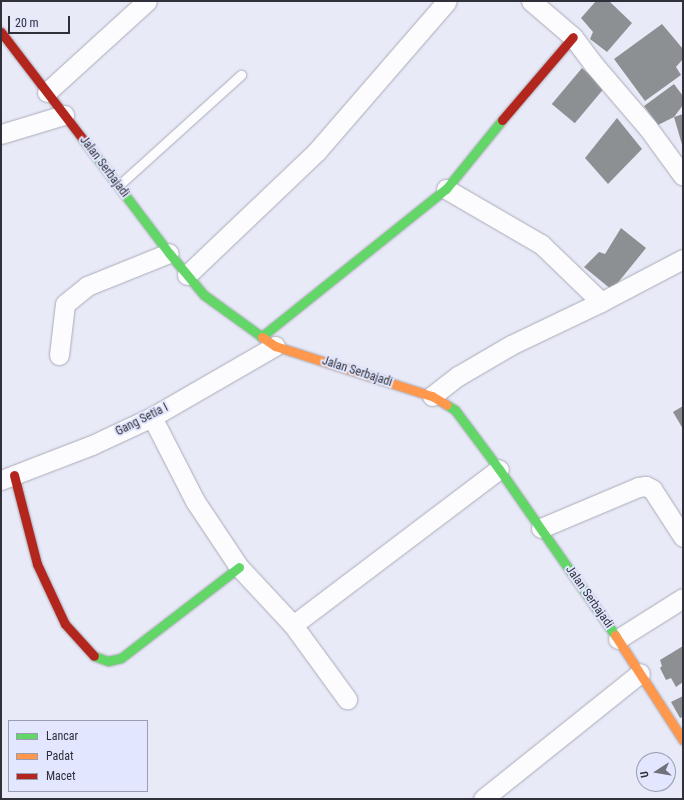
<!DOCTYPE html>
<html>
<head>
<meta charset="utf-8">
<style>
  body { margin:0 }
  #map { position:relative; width:684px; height:800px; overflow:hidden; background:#e8eaf8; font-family:"Roboto Condensed",sans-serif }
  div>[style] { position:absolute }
  .building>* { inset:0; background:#8d9093; transform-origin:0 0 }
  .roads { filter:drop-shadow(0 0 1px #aaabb5) drop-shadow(0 0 1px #aaabb5) }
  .lane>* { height:9px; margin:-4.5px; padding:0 4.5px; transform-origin:4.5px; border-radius:4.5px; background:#fcfcfe }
  .street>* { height:19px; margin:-9.5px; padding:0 9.5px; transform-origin:9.5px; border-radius:9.5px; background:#fcfcfe }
  .fast>* { height:9px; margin:-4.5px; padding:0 4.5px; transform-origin:4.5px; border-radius:4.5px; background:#63d668 }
  .slow>* { height:9px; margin:-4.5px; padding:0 4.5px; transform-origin:4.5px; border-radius:4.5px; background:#ff974d }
  .jam>* { height:9px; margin:-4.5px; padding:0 4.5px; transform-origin:4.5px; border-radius:4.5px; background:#b3261e }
  span { translate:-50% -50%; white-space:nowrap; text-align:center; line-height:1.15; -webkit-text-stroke:4px #e2e6fe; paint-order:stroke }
  .street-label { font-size:12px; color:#2f3039 }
  .frame { position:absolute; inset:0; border:2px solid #2f3039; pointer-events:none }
  .legend { position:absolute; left:8px; top:720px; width:140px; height:72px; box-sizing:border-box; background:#e2e6fe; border:1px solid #9a9daf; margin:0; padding:5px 7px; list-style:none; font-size:12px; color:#2f3039 }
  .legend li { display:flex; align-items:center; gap:8px; height:20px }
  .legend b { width:20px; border:1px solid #9a9daf }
  .north { position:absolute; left:636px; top:752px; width:40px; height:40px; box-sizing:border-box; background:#e2e6fe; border:1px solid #9a9daf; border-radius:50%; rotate:258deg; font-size:11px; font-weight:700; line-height:16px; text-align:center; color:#2f3039 }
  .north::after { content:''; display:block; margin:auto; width:14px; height:18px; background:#70717c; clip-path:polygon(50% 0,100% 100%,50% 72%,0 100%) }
  .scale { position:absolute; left:8px; top:16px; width:62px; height:18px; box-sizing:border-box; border:2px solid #2f3039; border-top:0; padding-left:5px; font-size:12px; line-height:14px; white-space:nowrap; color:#2f3039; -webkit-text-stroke:3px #e2e6fe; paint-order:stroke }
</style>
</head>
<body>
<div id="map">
  <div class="building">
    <div style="clip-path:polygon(596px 1px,609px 1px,632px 23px,607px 52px,590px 39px,593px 32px,581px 18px)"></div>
    <div style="clip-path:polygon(662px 24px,683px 49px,683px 59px,676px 67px,681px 75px,645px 101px,614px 59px)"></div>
    <div style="left:582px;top:68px;width:30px;height:47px;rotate:40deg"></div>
    <div style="clip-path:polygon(674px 84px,683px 96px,683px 105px,674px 117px,683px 114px,683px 148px,674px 117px,658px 125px,644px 106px)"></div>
    <div style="clip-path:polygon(617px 118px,642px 149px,608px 184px,585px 158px)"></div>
    <div style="clip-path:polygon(621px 228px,646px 248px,612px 290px,584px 267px,599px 252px,605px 254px)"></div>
    <div style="clip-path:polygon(683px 406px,683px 429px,673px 412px)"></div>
    <div style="clip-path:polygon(683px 646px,683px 682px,676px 687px,671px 678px,666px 680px,660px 668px,662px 666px,660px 660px)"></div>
    <div style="clip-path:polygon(683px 696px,683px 717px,680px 718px,671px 702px)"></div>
  </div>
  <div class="roads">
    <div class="lane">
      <div style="left:118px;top:186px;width:166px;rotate:-42.1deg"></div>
    </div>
    <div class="street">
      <div style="left:531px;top:1px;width:55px;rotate:40.6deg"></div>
      <div style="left:573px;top:37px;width:35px;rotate:53deg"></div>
      <div style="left:594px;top:65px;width:83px;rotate:49.4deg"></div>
      <div style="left:648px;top:128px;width:59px;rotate:53.9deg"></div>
      <div style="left:47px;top:92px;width:135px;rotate:-42.3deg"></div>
      <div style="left:1px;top:134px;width:66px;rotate:-16.8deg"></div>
      <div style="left:446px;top:189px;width:110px;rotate:30.1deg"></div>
      <div style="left:541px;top:244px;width:83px;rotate:44deg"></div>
      <div style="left:187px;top:275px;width:180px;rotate:-43.6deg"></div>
      <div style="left:317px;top:151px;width:198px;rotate:-49.1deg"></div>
      <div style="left:59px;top:355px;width:51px;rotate:-83.3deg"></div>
      <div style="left:65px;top:304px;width:28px;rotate:-39deg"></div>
      <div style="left:87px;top:286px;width:88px;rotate:-21.9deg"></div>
      <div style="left:432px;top:396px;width:33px;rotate:-38deg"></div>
      <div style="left:458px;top:376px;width:61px;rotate:-30.3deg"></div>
      <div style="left:511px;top:345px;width:100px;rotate:-25.5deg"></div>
      <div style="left:601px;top:302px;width:93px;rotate:-27.7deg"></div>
      <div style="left:152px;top:417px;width:94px;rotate:62.9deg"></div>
      <div style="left:195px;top:501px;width:79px;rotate:56.3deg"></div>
      <div style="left:239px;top:567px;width:79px;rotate:47deg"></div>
      <div style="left:293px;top:625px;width:92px;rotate:53.9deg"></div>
      <div style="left:1px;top:480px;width:97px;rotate:-21deg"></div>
      <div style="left:92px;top:445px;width:66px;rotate:-25deg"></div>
      <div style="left:152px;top:417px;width:142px;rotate:-30deg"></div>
      <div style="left:541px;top:528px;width:105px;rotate:-22.9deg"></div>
      <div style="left:638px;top:487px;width:8px;rotate:-7deg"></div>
      <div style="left:646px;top:486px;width:7px;rotate:27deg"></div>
      <div style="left:652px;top:489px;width:57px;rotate:57.1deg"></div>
      <div style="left:293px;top:625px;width:258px;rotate:-37.1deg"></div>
      <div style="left:618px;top:639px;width:77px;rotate:-32.2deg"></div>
      <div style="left:483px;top:799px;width:201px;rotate:-38.7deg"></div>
    </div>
    <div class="fast">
      <div style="left:82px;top:138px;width:144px;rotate:52.9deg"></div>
      <div style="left:169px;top:253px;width:55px;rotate:50.2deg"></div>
      <div style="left:204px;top:295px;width:72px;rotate:35.9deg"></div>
      <div style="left:261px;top:337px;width:237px;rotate:-38.7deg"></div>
      <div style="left:446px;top:189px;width:89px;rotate:-50.9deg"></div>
      <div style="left:447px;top:405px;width:9px;rotate:32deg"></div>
      <div style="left:455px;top:410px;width:74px;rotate:53.3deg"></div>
      <div style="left:499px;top:469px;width:203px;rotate:55.1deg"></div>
      <div style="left:94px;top:656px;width:15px;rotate:20deg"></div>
      <div style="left:108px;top:661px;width:13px;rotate:-13deg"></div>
      <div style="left:121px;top:658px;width:149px;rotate:-37.6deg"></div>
    </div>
    <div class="slow">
      <div style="left:262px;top:337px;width:16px;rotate:35deg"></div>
      <div style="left:275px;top:346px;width:165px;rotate:17.7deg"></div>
      <div style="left:432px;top:396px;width:17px;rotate:31deg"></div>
      <div style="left:615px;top:635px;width:125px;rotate:57.1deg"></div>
    </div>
    <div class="jam">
      <div style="left:1px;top:32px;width:133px;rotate:52.6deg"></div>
      <div style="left:502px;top:120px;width:109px;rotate:-49.5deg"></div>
      <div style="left:14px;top:475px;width:92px;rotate:75.5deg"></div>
      <div style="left:37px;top:564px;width:66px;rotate:65deg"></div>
      <div style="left:65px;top:624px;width:43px;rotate:47.8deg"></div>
    </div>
  </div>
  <div class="street-label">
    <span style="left:104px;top:167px;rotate:53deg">Jalan Serbajadi</span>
    <span style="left:357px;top:372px;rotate:18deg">Jalan Serbajadi</span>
    <span style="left:142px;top:420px;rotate:-27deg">Gang Setia I</span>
    <span style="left:589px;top:597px;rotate:55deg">Jalan Serbajadi</span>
  </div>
  <div class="frame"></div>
  <ul class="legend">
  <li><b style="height:5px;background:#63d668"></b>Lancar</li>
  <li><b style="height:5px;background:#ff974d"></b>Padat</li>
  <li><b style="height:5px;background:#b3261e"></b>Macet</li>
  </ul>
  <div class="north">U</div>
  <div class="scale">20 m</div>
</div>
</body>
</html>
